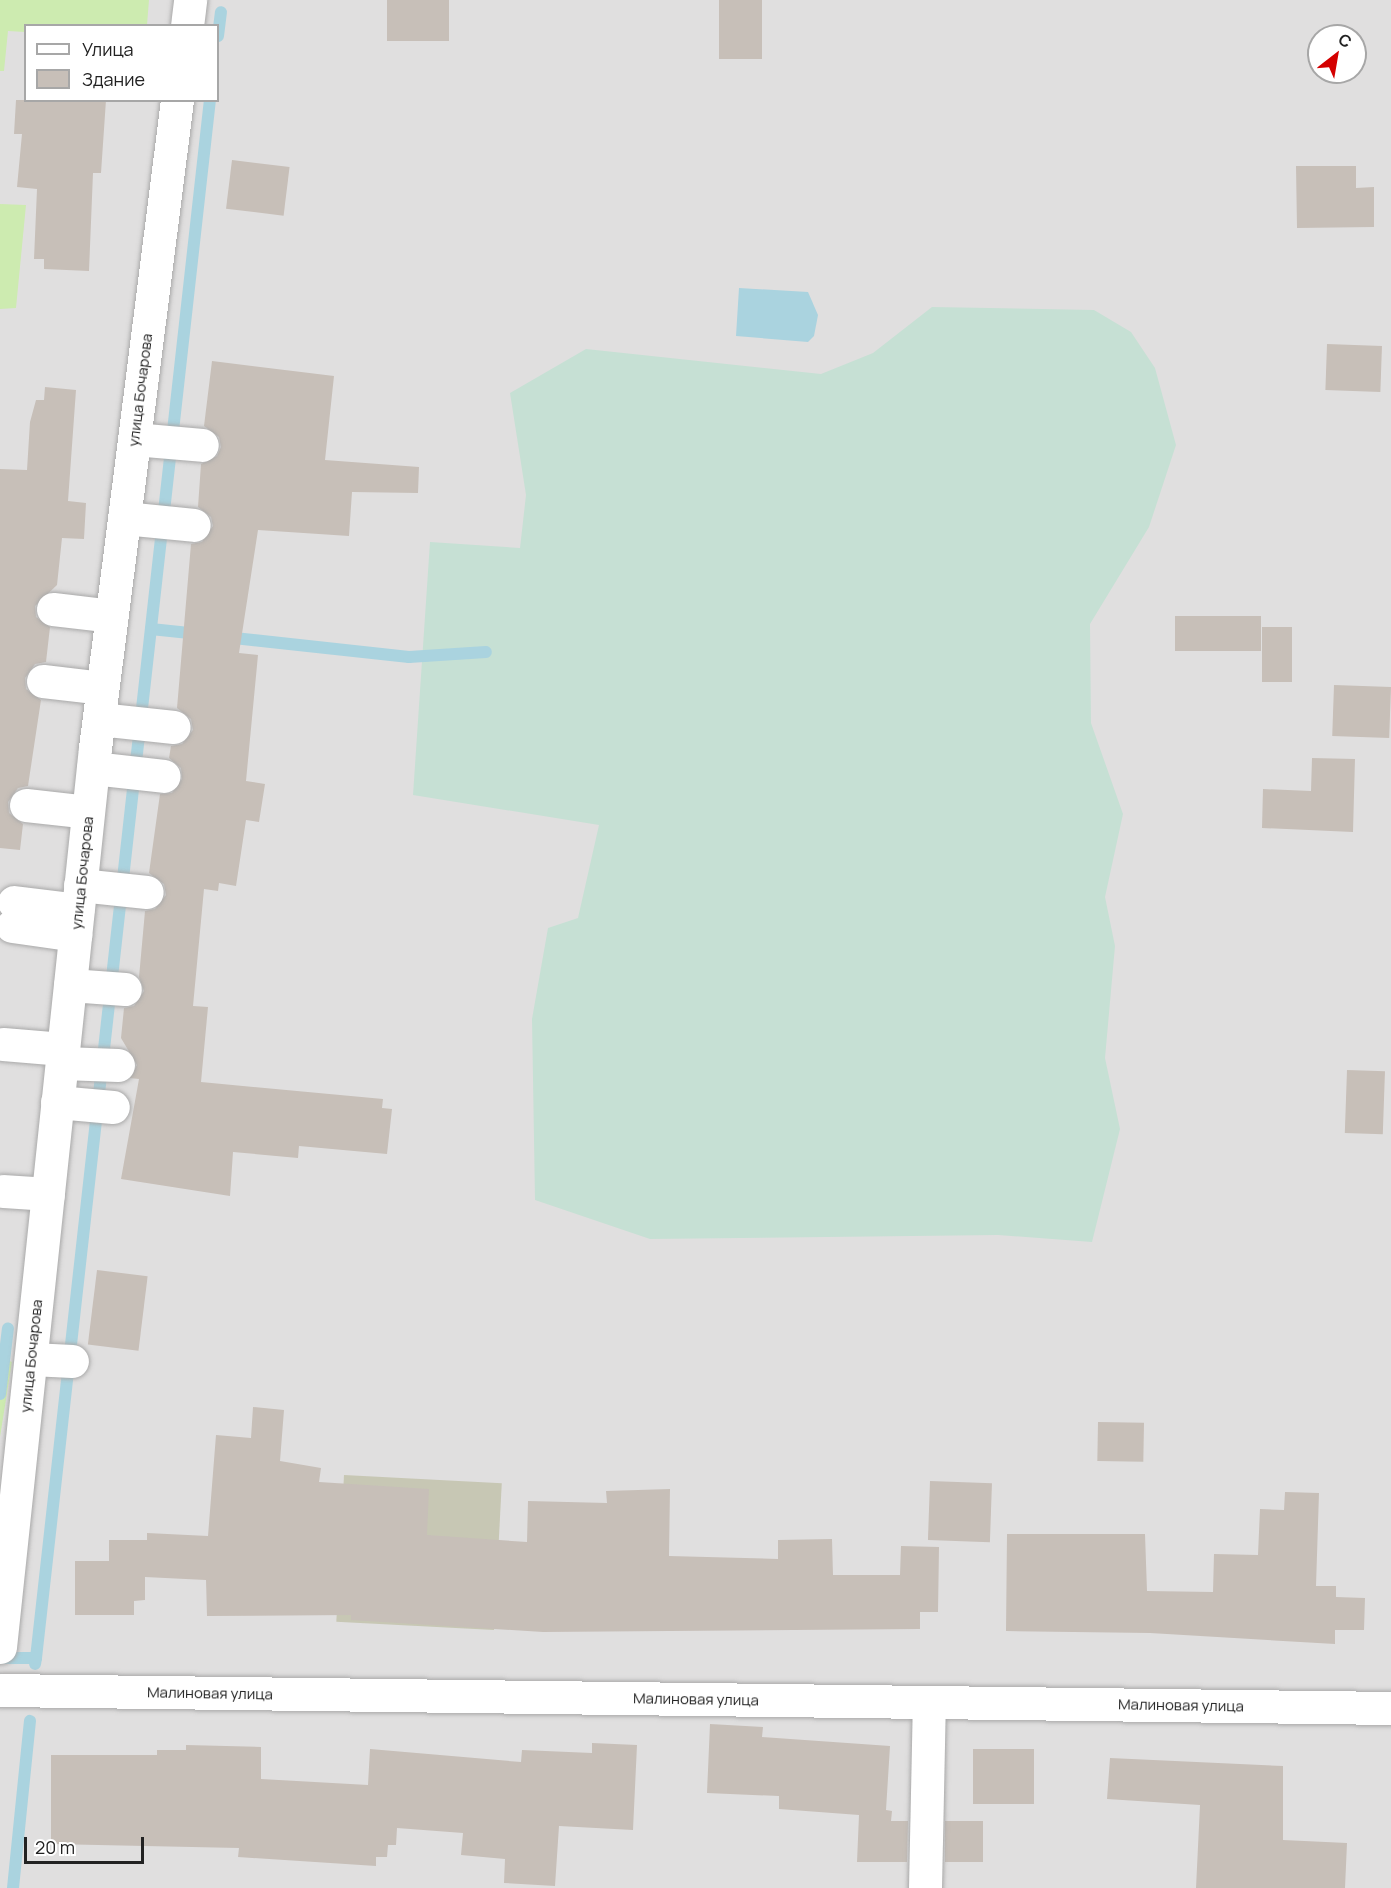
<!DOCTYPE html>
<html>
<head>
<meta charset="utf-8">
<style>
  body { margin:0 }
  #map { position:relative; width:1391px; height:1888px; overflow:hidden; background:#f2efe9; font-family:Manrope,sans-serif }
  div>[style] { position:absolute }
  .residential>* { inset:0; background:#e0dfdf }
  .construction>* { inset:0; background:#c7c7b4; transform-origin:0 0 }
  .grass>* { inset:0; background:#cdebb0 }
  .wetland>* { inset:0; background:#c6e0d4 }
  .water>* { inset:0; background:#aad3df }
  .stream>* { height:12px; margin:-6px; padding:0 6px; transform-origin:6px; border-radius:6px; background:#aad3df }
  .building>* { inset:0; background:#c7bfb8; transform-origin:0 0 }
  .roads { filter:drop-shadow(0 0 2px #a9a9a9) drop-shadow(0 0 2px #a9a9a9) }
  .minor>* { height:33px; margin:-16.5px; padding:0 16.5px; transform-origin:16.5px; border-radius:16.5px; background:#fff }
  span { translate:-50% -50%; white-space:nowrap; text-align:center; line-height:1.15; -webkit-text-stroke:5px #fff; paint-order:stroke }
  .street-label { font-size:15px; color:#222 }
  .legend { position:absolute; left:24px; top:24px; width:195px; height:78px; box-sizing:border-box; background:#fff; border:2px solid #a7a7a7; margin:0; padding:8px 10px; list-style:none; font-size:18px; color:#222 }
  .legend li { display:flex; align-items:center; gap:12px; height:30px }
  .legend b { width:30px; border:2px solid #a7a7a7 }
  .north { position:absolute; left:1307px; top:24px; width:60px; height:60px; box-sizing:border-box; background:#fff; border:2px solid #a7a7a7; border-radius:50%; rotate:31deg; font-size:16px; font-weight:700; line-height:24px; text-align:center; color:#222 }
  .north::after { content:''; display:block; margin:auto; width:21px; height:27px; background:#d40000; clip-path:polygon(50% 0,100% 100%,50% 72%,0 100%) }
  .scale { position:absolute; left:24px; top:1837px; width:120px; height:27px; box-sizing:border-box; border:3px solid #222; border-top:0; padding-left:8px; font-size:18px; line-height:21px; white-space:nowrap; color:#222; -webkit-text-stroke:4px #fff; paint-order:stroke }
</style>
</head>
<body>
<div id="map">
  <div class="residential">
    <div style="clip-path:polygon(evenodd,0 0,1391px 0,1391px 1888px,0 1888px,0 0,26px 26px,218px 26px,218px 100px,26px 100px,26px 26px,0 0,1319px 36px,1355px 36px,1355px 72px,1319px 72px,1319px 36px)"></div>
  </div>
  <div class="construction">
    <div style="left:344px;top:1475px;width:158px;height:147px;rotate:3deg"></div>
  </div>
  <div class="grass">
    <div style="clip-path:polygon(0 0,149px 0,147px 25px,26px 26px,25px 32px,8px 31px,4px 71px,0 71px)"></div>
    <div style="clip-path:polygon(0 204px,26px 205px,16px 308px,0 309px)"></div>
    <div style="clip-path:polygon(0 1357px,12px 1362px,0 1437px)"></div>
  </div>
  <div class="wetland">
    <div style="clip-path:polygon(932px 307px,1094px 310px,1131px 332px,1155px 368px,1176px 445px,1149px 527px,1090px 624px,1091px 723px,1123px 814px,1105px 897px,1115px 946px,1105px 1058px,1120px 1129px,1092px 1242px,998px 1235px,650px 1239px,535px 1200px,532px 1019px,548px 928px,578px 918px,599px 825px,413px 795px,430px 542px,520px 548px,526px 495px,510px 393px,586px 349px,821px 374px,873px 353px)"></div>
  </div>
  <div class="water">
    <div style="clip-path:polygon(739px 288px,808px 292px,818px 315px,814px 336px,808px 342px,736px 336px)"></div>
  </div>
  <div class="stream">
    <div style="left:218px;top:36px;width:24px;rotate:-83deg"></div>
    <div style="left:151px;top:629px;width:48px;rotate:5.9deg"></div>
    <div style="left:225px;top:637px;width:185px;rotate:6.2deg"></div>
    <div style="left:409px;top:657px;width:77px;rotate:-3.7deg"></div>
    <div style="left:0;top:1394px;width:66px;rotate:-83.1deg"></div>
    <div style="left:0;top:1658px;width:36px"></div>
    <div style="left:36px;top:1658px;width:6px;rotate:99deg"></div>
    <div style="left:36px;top:1658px;width:1568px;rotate:-83.63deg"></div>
    <div style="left:13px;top:1888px;width:168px;rotate:-84.2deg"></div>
  </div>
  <div class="building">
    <div style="left:387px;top:0;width:62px;height:41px"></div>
    <div style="left:719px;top:0;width:43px;height:59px"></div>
    <div style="clip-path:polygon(16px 100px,106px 100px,101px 173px,93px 173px,89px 271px,44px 269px,44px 259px,34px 259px,37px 189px,17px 187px,22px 134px,14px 134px)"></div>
    <div style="left:232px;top:160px;width:58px;height:49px;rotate:7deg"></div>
    <div style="clip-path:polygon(1296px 166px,1356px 166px,1356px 188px,1374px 187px,1374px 227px,1297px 228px)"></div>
    <div style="left:1327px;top:344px;width:55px;height:46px;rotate:2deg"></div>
    <div style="clip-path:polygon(212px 361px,334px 376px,325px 460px,419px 467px,418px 493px,352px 492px,349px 536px,258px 530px,239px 653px,258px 655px,246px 781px,265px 784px,259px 822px,246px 820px,236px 886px,219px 883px,218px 891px,204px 889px,193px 1006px,208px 1007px,201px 1082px,383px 1099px,382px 1108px,392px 1109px,387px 1154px,299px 1146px,298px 1158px,233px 1152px,230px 1196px,121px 1179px,139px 1079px,130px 1078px,137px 1065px,121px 1038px,124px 1008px,134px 1006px,144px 991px,139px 977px,145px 911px,155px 909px,166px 895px,164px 884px,149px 873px,160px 794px,172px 793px,182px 779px,181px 768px,169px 758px,171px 746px,182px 744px,193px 730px,191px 719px,177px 708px,191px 544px,202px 542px,213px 526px,211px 517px,198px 507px,201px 464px,217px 456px,221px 447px,219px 437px,204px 426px)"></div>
    <div style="clip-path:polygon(45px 387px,76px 390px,68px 501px,86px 503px,84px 539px,62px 538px,57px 585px,35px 606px,36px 617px,50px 627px,46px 662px,35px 664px,25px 678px,26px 689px,41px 700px,28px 786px,18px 788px,8px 802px,9px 813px,23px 824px,20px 850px,0 848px,0 469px,27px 470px,30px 422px,36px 400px,44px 400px)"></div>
    <div style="left:1175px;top:616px;width:86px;height:35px"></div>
    <div style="left:1292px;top:627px;width:55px;height:30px;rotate:90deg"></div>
    <div style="left:1334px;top:685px;width:57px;height:51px;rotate:2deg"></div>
    <div style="clip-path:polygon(1312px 758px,1355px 759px,1353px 832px,1262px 828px,1263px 789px,1311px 791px)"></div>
    <div style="left:1347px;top:1070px;width:38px;height:63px;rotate:2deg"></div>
    <div style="left:97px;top:1270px;width:51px;height:75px;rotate:7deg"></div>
    <div style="clip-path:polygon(253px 1407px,284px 1410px,280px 1461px,321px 1468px,319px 1482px,429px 1489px,427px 1535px,527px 1542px,528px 1501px,607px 1503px,606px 1491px,670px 1489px,669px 1556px,778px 1559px,778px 1540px,832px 1539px,833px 1575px,900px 1575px,901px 1546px,939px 1547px,938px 1612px,920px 1612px,920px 1629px,543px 1632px,351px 1620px,351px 1615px,207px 1616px,206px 1580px,145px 1577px,145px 1600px,134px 1601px,134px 1615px,75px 1615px,75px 1561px,109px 1561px,109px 1540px,147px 1540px,147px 1533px,208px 1536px,216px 1435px,251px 1438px)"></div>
    <div style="left:1098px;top:1422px;width:46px;height:39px;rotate:1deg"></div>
    <div style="left:930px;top:1481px;width:62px;height:59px;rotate:2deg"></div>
    <div style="clip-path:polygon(1285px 1492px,1319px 1493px,1316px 1586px,1336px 1586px,1336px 1597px,1365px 1598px,1364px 1630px,1335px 1630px,1335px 1644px,1150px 1633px,1006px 1631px,1007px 1534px,1145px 1534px,1147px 1591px,1213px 1592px,1214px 1554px,1258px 1555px,1260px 1509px,1284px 1510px)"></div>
    <div style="clip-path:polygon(710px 1724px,763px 1727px,762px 1737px,890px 1746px,886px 1810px,892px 1811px,891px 1821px,908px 1821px,907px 1862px,857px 1862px,859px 1815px,779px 1809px,779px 1796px,707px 1793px)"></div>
    <div style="clip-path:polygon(592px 1743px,637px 1745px,633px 1830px,559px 1826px,555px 1886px,504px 1883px,505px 1859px,461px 1855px,463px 1833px,397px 1828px,396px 1845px,388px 1845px,387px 1857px,376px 1857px,376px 1866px,238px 1857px,239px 1848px,51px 1844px,51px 1755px,157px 1755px,157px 1750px,186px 1750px,186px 1745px,261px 1747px,261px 1779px,368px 1785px,370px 1749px,521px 1762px,522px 1750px,592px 1753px)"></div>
    <div style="left:973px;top:1749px;width:61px;height:55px"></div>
    <div style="clip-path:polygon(1110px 1758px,1283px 1766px,1283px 1840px,1347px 1843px,1345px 1888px,1196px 1888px,1200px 1805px,1107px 1799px)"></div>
    <div style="left:945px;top:1821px;width:38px;height:41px"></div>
  </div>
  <div class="roads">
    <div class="minor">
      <div style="left:187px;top:26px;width:26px;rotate:-83deg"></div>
      <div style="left:134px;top:439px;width:68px;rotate:5deg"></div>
      <div style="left:124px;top:518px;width:70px;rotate:5.7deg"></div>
      <div style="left:53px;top:609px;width:59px;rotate:6.8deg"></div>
      <div style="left:43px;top:681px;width:59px;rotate:6.8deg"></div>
      <div style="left:99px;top:719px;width:75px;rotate:6.1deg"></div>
      <div style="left:93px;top:768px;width:71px;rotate:6.4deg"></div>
      <div style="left:26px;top:805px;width:62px;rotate:6.4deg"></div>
      <div style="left:80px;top:885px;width:67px;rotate:6deg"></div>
      <div style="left:14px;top:902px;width:64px;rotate:7.1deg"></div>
      <div style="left:12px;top:926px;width:64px;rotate:8.1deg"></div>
      <div style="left:70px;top:985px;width:55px;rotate:4.2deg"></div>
      <div style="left:3px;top:1044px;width:60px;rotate:4.8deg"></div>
      <div style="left:62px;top:1063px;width:56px;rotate:2deg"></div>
      <div style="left:57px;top:1102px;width:56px;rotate:5.1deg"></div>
      <div style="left:3px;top:1191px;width:45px;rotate:3.8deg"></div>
      <div style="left:31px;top:1359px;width:41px;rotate:2.8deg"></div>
      <div style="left:0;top:1647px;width:904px;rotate:-83.97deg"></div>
      <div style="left:95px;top:748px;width:653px;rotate:-82.79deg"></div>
      <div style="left:0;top:1690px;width:1391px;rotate:0.74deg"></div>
      <div style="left:925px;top:1888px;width:186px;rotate:-88.8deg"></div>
    </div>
  </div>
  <div class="street-label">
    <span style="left:140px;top:390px;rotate:-83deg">улица Бочарова</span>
    <span style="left:82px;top:873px;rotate:-84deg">улица Бочарова</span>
    <span style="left:31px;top:1356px;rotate:-84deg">улица Бочарова</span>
    <span style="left:210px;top:1693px;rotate:1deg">Малиновая улица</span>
    <span style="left:696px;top:1699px;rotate:1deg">Малиновая улица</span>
    <span style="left:1181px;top:1705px;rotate:1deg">Малиновая улица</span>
  </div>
  <ul class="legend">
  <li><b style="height:8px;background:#fff"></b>Улица</li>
  <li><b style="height:16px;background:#c7bfb8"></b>Здание</li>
  </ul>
  <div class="north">С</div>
  <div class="scale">20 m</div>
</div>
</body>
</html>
